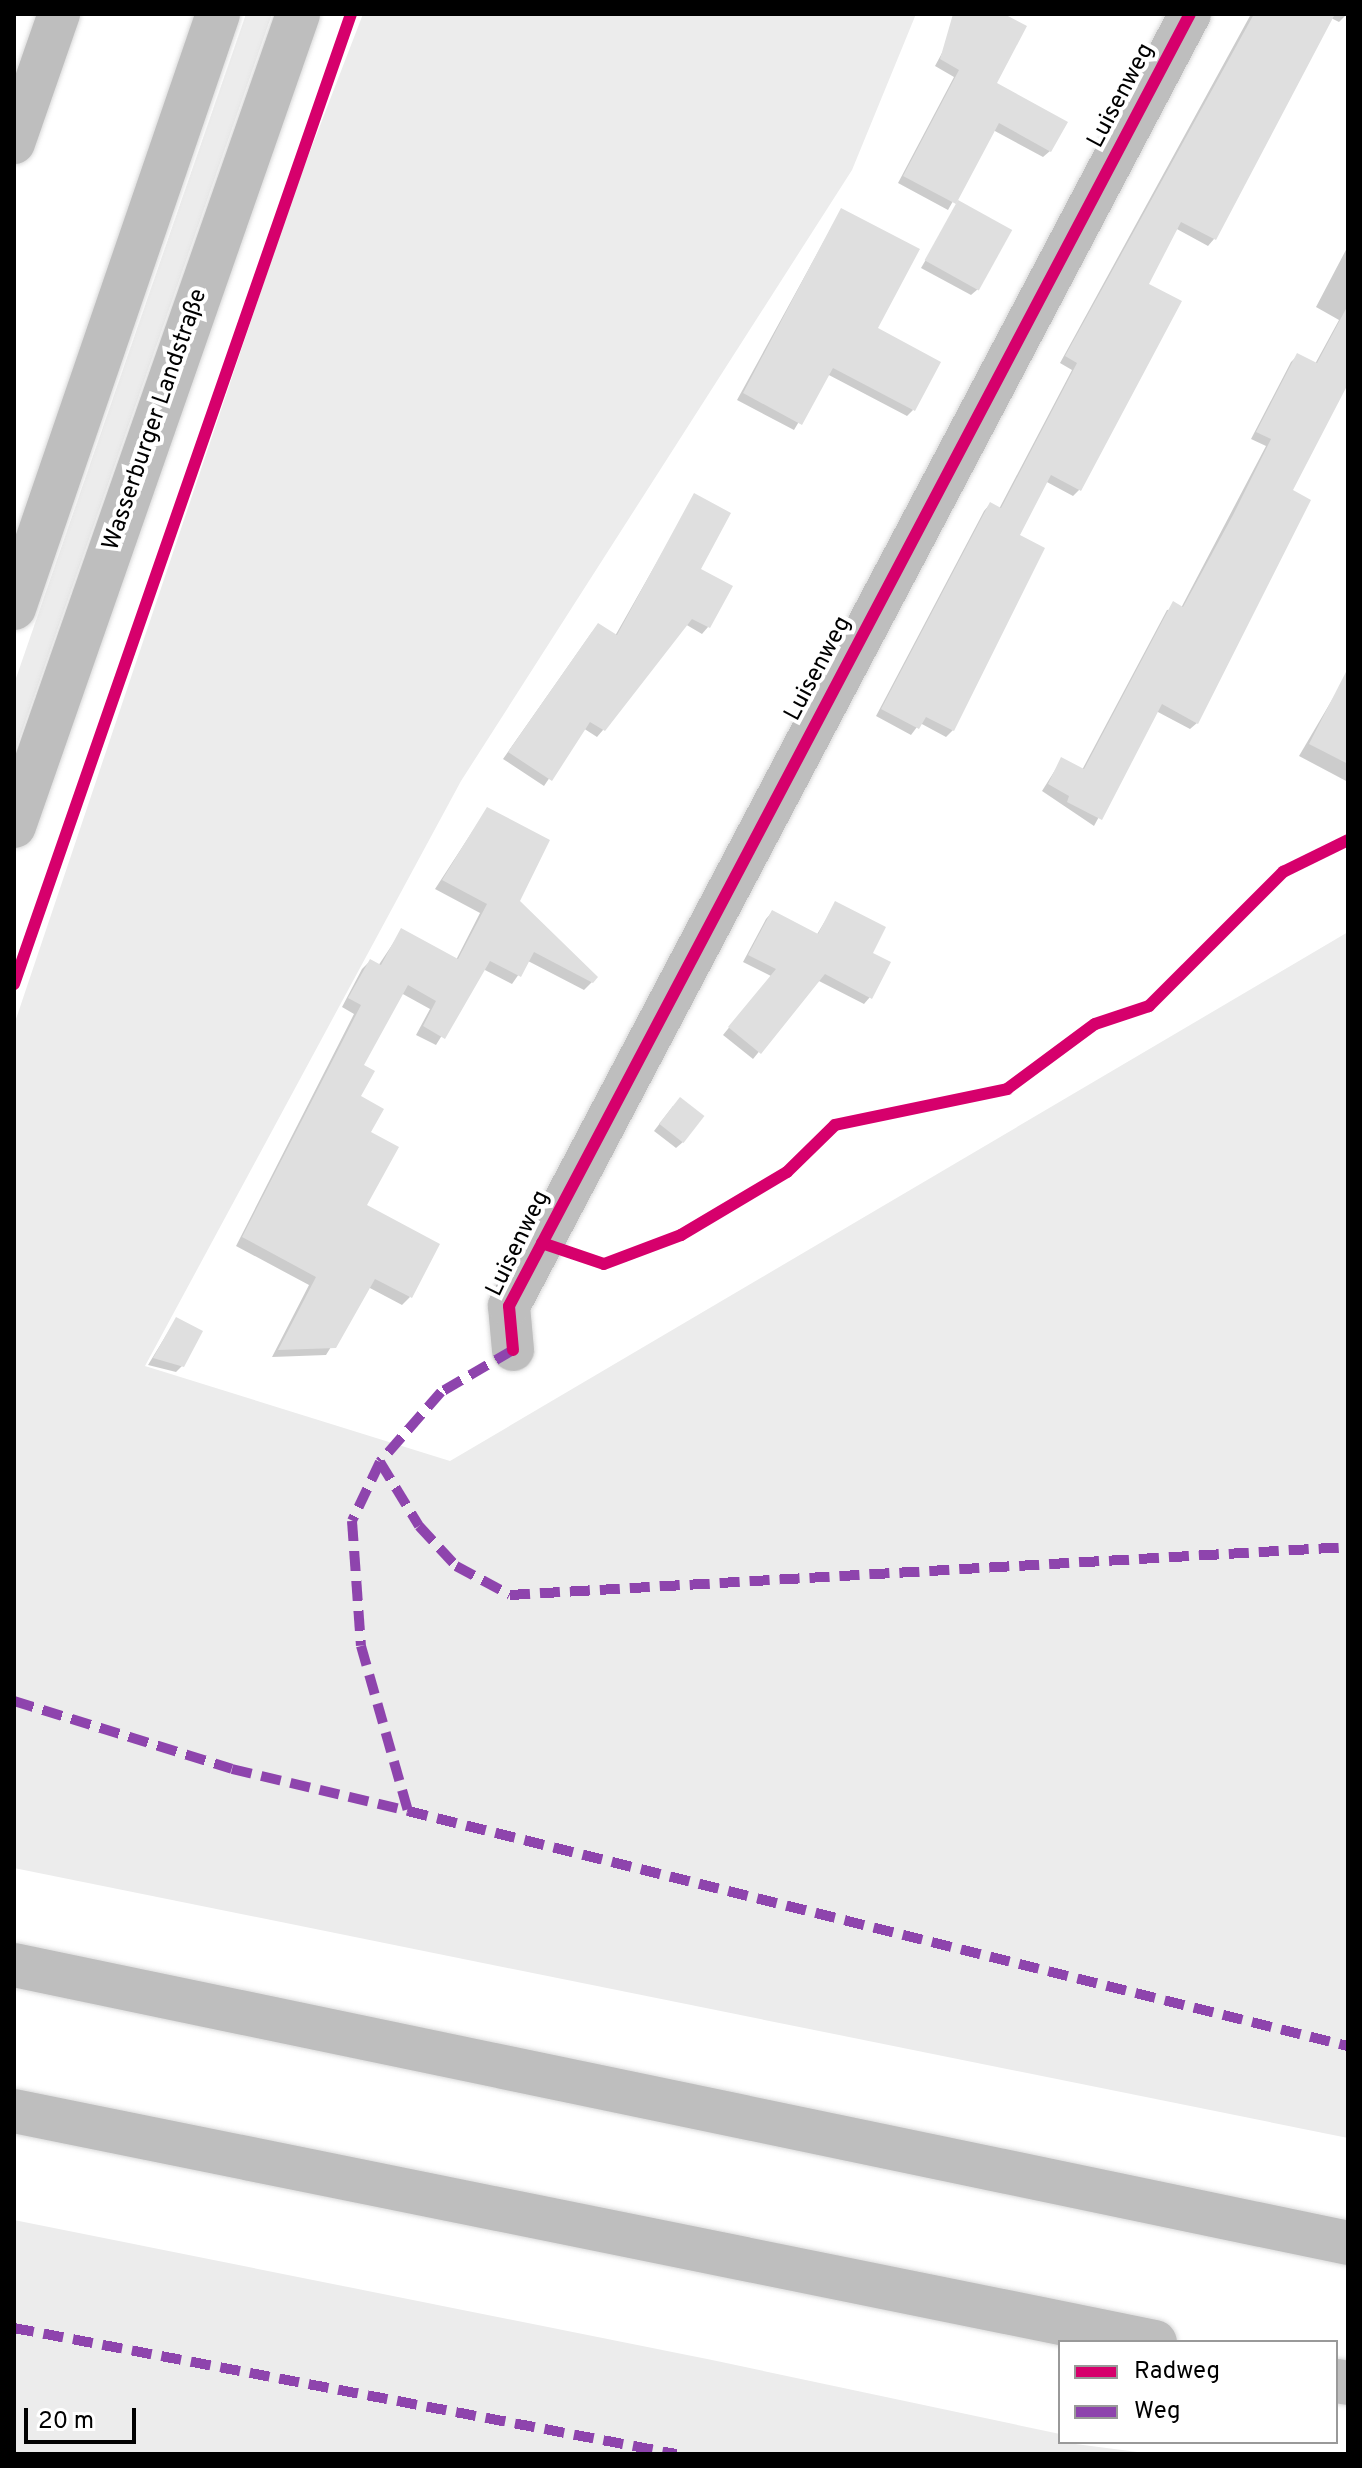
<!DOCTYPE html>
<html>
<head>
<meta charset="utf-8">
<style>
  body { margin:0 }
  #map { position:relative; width:1362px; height:2468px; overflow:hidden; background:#fff; font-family:Overpass,sans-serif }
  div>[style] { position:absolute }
  .green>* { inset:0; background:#ececec }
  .shadow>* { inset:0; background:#0003 }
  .building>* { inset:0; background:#dfdfdf; transform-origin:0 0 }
  .roads { filter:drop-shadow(0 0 2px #dbdbdb) drop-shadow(0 0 2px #dbdbdb) }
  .minor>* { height:42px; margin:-21px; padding:0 21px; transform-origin:21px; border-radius:21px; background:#bebebe }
  .major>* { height:44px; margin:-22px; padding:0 22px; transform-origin:22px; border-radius:22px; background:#bebebe }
  .highway>* { height:44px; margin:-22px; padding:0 22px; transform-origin:22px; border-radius:22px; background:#bebebe }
  .quiet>* { height:10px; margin-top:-5px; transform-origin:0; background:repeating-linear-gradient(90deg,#8e44ad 0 20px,transparent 0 30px) }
  .cycleway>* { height:12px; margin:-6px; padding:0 6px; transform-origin:6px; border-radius:6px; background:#d6006c }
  span { translate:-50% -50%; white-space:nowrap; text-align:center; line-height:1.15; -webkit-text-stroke:8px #fff; paint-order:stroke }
  .street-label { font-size:24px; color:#000 }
  .frame { position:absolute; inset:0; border:16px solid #000; pointer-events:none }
  .legend { position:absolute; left:1058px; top:2340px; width:280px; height:104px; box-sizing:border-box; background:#fff; border:2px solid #999; margin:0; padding:10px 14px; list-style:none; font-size:24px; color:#000 }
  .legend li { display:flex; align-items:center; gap:16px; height:40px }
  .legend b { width:40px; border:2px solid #999 }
  .scale { position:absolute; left:24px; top:2408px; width:112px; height:36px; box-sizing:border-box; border:4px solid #000; border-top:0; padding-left:10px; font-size:24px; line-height:28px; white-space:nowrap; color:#000; -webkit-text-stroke:6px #fff; paint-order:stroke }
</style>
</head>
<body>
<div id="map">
  <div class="green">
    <div style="clip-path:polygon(246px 14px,272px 14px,14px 754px,14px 684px)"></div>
    <div style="clip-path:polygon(363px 14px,916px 14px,852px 170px,461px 781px,145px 1366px,450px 1461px,1348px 932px,1348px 2138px,14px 1868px,14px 1025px,294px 193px)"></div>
    <div style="clip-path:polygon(14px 2220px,712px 2360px,1060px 2434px,1060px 2442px,1153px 2454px,14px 2454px)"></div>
  </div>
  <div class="shadow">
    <div style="clip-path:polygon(963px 14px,999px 14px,994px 84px,1050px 151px,1043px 157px,993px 130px,948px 210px,898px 183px,954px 77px,935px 66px)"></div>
    <div style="clip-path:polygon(1251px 14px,1347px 14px,1339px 22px,1331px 18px,1214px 239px,1208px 246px,1175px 228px,1147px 285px,1080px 489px,1073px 496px,1045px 481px,1018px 536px,953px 730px,946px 737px,920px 723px,911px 735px,876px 716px,984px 511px,990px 504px,999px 509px,1072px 370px,1060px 363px)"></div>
    <div style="clip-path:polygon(959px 203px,978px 289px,971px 295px,921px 268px)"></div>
    <div style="clip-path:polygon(841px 210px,875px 329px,913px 410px,907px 416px,827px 374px,794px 430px,737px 400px)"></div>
    <div style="clip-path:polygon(1348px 246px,1348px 380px,1290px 491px,1197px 723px,1190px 729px,1156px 711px,1094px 826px,1042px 791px,1062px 759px,1082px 770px,1167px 610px,1181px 608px,1266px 446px,1251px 439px,1291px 362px,1297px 356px,1315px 364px,1339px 320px,1316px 307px)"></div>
    <div style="clip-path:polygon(695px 495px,699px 570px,730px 587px,708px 627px,702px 634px,685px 624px,603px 730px,597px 737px,583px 728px,544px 786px,503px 759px,592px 632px,615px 636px)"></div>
    <div style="clip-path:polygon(1346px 676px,1348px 677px,1348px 782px,1299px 756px)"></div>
    <div style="clip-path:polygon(487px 809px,518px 902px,592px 982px,584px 990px,528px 961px,512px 984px,483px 969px,436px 1045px,416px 1035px,430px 1009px,401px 993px,361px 1066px,358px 1097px,369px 1132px,365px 1206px,410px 1297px,402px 1305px,368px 1287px,326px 1355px,272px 1357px,309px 1285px,236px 1246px,354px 1014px,342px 1007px,362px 969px,370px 961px,378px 966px,402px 930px,456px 960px,480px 913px,435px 889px)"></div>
    <div style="clip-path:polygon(836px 903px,870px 954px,870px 997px,864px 1004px,817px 980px,753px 1059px,723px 1035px,771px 976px,743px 962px,766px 919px,772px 912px,816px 936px)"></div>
    <div style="clip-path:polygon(673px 1106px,683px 1142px,676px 1148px,654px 1131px)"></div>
    <div style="clip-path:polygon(176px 1319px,182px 1366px,176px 1372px,148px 1365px)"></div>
  </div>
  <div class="building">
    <div style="clip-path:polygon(953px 14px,1004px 14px,1027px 26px,997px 83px,1068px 122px,1051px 152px,999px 123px,956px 204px,903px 176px,959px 70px,940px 59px)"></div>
    <div style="clip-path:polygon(1254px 14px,1335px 14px,1216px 240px,1181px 222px,1149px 284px,1182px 301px,1081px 491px,1051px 475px,1020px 535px,1045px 548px,954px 731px,926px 717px,919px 729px,881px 709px,990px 502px,1001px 508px,1077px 363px,1065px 356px)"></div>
    <div style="left:958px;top:200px;width:62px;height:69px;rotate:29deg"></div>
    <div style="clip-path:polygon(841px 208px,920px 249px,878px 328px,941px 362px,915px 411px,833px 368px,802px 425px,743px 393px)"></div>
    <div style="clip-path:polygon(1348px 305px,1348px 384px,1293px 490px,1311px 500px,1198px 724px,1162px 704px,1102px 820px,1067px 802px,1069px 796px,1048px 784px,1061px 757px,1084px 769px,1173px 601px,1183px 607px,1233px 515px,1271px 439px,1256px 432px,1297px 353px,1317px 363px)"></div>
    <div style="clip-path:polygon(694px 493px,731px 513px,701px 569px,733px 586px,710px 628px,692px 619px,605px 731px,590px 722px,552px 781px,508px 752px,598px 623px,617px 635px)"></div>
    <div style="clip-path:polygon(1348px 668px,1348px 764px,1309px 744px)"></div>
    <div style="clip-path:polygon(487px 807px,550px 840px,520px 901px,598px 977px,593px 983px,534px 952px,521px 977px,490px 961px,445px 1039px,423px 1026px,436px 1001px,408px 985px,364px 1065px,375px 1071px,361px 1096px,384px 1109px,371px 1132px,399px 1147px,367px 1205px,440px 1244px,412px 1298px,375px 1279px,336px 1348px,278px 1350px,316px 1277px,242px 1237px,361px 1005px,348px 998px,370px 959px,381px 965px,401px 928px,458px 959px,487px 904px,442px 880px)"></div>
    <div style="clip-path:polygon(835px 901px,886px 927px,873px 953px,891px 962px,872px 999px,825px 974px,761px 1054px,728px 1027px,776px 969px,748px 955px,772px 910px,818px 934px)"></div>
    <div style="left:680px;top:1097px;width:31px;height:34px;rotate:38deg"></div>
    <div style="clip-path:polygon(176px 1317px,203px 1331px,184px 1367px,153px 1358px)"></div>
  </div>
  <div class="roads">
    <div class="minor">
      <div style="left:14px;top:143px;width:137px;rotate:-70.8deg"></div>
      <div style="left:513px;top:1350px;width:44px;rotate:-95.2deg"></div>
      <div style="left:509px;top:1306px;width:1460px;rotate:-62.21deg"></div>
    </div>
    <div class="major">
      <div style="left:14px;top:608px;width:628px;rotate:-71.05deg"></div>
      <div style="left:14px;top:826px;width:860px;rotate:-70.72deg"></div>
    </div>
    <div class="highway">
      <div style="left:14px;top:1965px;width:1363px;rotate:11.77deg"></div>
      <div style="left:14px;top:2111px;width:1164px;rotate:11.45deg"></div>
      <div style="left:1336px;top:2381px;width:12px;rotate:9deg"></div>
    </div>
  </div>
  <div class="quiet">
    <div style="left:513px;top:1350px;width:83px;rotate:149.7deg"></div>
    <div style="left:441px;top:1392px;width:93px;rotate:131.1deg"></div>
    <div style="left:380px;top:1462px;width:75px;rotate:58.6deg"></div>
    <div style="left:419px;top:1526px;width:54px;rotate:47.2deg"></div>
    <div style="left:456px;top:1566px;width:61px;rotate:28.2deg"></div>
    <div style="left:510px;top:1595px;width:839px;rotate:-3.28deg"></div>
    <div style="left:380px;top:1462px;width:65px;rotate:115.4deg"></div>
    <div style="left:352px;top:1521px;width:125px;rotate:85.9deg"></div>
    <div style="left:361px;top:1646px;width:172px;rotate:74.1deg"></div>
    <div style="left:408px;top:1811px;width:969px;rotate:14.04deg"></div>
    <div style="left:14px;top:1701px;width:228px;rotate:17.3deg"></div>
    <div style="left:232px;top:1769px;width:181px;rotate:13.4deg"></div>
    <div style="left:14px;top:2328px;width:674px;rotate:10.78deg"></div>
  </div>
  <div class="cycleway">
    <div style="left:14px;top:984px;width:1027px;rotate:-70.84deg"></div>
    <div style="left:542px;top:1243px;width:65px;rotate:18.7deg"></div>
    <div style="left:604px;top:1264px;width:82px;rotate:-20.6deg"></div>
    <div style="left:681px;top:1235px;width:123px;rotate:-30.7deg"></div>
    <div style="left:787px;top:1172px;width:67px;rotate:-44.4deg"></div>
    <div style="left:835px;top:1125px;width:176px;rotate:-11.8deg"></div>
    <div style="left:1007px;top:1089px;width:109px;rotate:-36.5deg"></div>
    <div style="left:1095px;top:1024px;width:57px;rotate:-18.4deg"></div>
    <div style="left:1149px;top:1006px;width:190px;rotate:-45deg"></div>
    <div style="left:1283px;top:872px;width:72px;rotate:-26.2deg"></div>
    <div style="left:513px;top:1350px;width:44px;rotate:-95.2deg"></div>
    <div style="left:509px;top:1306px;width:1460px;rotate:-62.21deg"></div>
  </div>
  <div class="street-label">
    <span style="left:1122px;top:96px;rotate:-62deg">Luisenweg</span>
    <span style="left:156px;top:420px;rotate:-71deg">Wasserburger Landstraße</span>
    <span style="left:819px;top:669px;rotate:-62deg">Luisenweg</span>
    <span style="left:519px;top:1244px;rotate:-64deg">Luisenweg</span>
  </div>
  <div class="frame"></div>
  <ul class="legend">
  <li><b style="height:10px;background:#d6006c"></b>Radweg</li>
  <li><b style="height:10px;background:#8e44ad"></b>Weg</li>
  </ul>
  <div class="scale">20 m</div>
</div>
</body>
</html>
